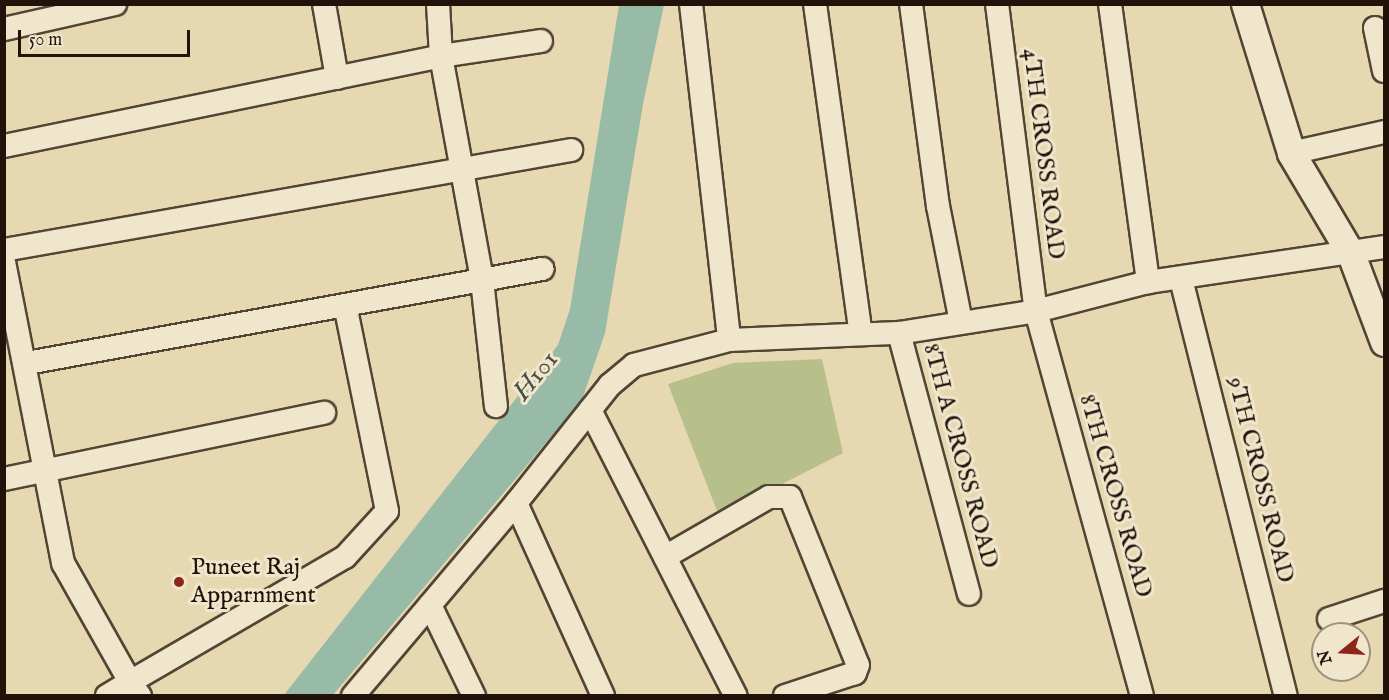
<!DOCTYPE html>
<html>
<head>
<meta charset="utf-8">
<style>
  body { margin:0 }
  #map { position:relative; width:1389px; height:700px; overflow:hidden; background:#e6d9b1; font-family:"IM FELL English",serif }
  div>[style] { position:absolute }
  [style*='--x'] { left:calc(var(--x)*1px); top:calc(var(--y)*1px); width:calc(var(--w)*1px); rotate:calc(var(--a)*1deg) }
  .green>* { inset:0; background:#b7bf8a }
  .water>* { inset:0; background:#97bba6 }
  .roads { filter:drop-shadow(2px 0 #534434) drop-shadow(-2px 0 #534434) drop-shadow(0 2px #534434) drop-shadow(0 -2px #534434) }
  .minor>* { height:22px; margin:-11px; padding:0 11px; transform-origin:11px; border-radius:11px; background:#efe6cc }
  .tertiary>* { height:27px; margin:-13.5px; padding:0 13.5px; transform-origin:13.5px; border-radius:13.5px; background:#efe6cc }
  .dots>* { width:16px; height:16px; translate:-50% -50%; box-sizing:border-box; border:3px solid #efe6cc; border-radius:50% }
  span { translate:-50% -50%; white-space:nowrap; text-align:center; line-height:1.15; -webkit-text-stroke:6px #efe6cc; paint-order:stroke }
  .street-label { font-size:24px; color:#22130a }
  .poi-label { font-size:24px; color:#22130a }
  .left { translate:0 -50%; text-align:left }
  .water-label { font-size:26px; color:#4b4e41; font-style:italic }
  .frame { position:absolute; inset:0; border:6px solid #22130a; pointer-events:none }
  .north { position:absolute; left:1311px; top:622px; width:60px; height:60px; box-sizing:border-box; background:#efe6cc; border:2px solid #9d927e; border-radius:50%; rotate:252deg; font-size:16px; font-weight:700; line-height:24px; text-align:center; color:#22130a }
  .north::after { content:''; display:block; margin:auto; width:21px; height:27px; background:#8f2418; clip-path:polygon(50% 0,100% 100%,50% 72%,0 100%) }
  .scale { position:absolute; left:18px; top:30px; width:172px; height:27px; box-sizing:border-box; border:3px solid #22130a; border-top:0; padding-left:8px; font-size:18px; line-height:21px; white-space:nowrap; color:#22130a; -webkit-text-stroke:4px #efe6cc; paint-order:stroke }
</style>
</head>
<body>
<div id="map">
  <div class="green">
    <i style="clip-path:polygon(822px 359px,843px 453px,719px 516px,668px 384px,733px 363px)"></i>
  </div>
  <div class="water">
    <i style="clip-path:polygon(619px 5px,664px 5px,643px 104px,605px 333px,582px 400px,333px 695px,284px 695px,558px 345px,570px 309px)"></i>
  </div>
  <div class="roads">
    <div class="minor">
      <i style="--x:324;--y:4;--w:75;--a:80"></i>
      <i style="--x:438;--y:4;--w:52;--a:86.7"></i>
      <i style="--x:441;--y:56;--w:228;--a:79.6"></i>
      <i style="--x:482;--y:280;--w:127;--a:83.7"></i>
      <i style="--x:691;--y:4;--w:338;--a:83.5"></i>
      <i style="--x:815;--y:4;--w:333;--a:82.1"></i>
      <i style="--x:911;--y:4;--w:204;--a:82.4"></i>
      <i style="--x:938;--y:206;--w:118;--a:78.8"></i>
      <i style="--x:997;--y:4;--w:309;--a:82.8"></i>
      <i style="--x:1036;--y:311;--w:399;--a:74.6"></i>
      <i style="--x:1110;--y:4;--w:281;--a:82.2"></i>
      <i style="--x:1375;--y:28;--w:44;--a:78.2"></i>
      <i style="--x:4;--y:29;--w:114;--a:-12.7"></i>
      <i style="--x:4;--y:146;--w:446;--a:-11.6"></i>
      <i style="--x:441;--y:56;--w:101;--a:-8.5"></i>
      <i style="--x:1291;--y:153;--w:95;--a:-12.7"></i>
      <i style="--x:4;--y:250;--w:576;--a:-10"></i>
      <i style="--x:4;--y:262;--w:307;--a:78.9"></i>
      <i style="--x:63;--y:563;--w:137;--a:60.6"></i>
      <i style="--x:130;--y:682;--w:27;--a:149"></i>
      <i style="--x:1181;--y:279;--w:430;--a:75.9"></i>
      <i style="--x:899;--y:333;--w:270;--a:75"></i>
      <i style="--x:27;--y:363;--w:524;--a:-10.34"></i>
      <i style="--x:590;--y:410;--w:321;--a:63"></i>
      <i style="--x:4;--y:479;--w:327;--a:-11.7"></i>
      <i style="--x:516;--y:503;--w:212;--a:65.7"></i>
      <i style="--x:665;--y:557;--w:120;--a:-30"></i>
      <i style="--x:769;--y:497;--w:21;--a:0"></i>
      <i style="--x:790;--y:497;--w:181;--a:68"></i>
      <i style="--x:858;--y:665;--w:9;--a:111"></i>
      <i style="--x:855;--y:673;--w:74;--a:161.8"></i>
      <i style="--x:430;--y:605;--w:101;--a:64.2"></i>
      <i style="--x:1329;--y:619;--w:58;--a:-18.1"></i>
      <i style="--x:140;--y:696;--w:17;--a:-126"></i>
      <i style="--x:130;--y:682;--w:249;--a:-30.2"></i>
      <i style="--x:345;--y:557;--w:62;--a:-47.6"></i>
      <i style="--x:387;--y:511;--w:210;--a:-101.5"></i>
      <i style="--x:353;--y:696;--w:253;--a:-49.8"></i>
      <i style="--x:516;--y:503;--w:151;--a:-51.5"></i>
      <i style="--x:610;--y:385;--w:31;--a:-40"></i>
      <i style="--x:634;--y:365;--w:98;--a:-14.7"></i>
      <i style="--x:729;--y:340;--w:170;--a:-2.4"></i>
      <i style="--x:899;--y:333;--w:139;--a:-9.1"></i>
      <i style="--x:1036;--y:311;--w:116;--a:-14.5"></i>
      <i style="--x:1148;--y:282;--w:239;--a:-8.4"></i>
    </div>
    <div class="tertiary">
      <i style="--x:1245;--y:4;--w:156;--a:72.8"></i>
      <i style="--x:1291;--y:153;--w:117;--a:59.3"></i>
      <i style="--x:1351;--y:254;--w:94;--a:69.4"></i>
    </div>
  </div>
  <div class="dots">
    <i style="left:179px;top:582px;background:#8f2418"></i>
  </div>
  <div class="street-label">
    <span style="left:1043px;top:154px;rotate:83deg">4TH CROSS ROAD</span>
    <span style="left:960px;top:456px;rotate:75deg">8TH A CROSS ROAD</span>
    <span style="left:1260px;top:480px;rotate:76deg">9TH CROSS ROAD</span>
    <span style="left:1115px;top:496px;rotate:74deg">8TH CROSS ROAD</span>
  </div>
  <div class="poi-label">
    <span class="left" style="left:191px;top:582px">Puneet Raj<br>Apparnment</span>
  </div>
  <div class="water-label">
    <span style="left:536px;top:376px;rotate:-51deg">H101</span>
  </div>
  <div class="frame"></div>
  <div class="north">N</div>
  <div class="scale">50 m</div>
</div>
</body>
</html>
